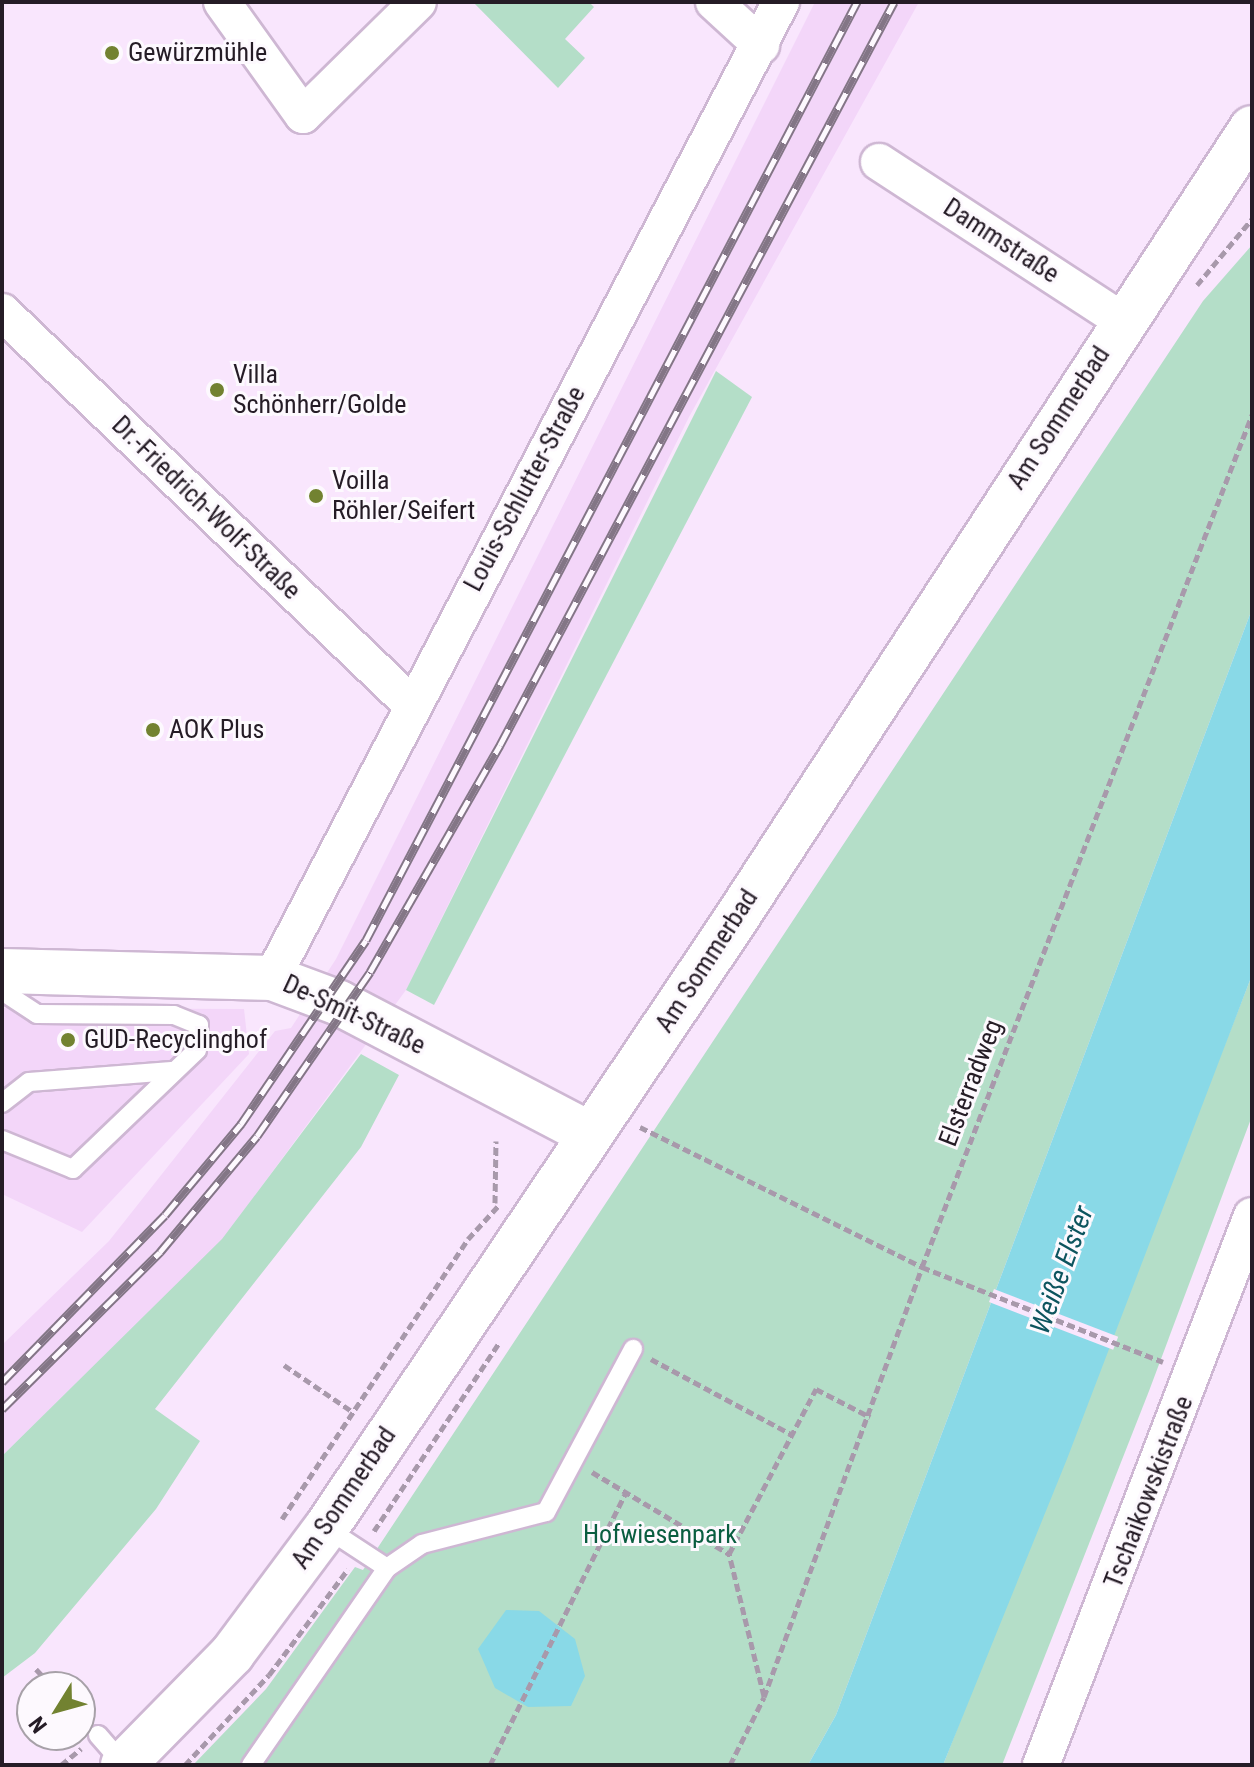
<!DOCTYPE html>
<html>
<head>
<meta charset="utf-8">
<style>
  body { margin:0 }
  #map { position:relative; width:1254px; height:1767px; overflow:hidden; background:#f9e6fd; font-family:"Roboto Condensed",sans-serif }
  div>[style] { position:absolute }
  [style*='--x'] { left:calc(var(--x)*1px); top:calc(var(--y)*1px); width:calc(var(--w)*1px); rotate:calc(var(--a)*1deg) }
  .built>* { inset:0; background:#f3d6f9 }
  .green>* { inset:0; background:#b4dec8 }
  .water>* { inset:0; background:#89d9e7 }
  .pier>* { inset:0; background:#f9e6fd; transform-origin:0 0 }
  .path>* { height:5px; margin-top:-2.5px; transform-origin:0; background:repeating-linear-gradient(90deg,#a899ab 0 8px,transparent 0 12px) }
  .roads { filter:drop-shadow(2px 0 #ceb7d3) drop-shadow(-2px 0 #ceb7d3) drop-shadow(0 2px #ceb7d3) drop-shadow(0 -2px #ceb7d3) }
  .lane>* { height:18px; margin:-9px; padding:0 9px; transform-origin:9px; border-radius:9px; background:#fff }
  .street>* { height:36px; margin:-18px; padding:0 18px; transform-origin:18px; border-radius:18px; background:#fff }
  .secondary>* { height:44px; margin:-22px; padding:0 22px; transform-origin:22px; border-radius:22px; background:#fff }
  .rail>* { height:9px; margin-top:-4.5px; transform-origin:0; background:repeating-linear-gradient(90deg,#fdf9fe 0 18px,#837686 0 36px); box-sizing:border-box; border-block:2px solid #837686 }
  .dots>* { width:22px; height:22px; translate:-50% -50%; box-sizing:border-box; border:4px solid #fdf9fe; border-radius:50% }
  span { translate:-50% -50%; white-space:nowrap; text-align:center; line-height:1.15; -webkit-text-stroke:6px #fdf9fe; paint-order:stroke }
  .poi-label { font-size:26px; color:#251c26 }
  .left { translate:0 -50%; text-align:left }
  .street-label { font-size:26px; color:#251c26 }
  .park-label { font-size:26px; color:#0a5d40 }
  .water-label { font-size:28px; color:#0d545e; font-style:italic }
  .frame { position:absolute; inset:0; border:4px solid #251c26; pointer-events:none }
  .north { position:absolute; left:16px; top:1671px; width:80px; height:80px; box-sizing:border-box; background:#fdf9fe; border:2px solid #a7a1a8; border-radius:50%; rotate:233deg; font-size:22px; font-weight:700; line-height:32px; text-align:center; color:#251c26 }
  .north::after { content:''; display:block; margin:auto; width:28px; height:36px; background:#728231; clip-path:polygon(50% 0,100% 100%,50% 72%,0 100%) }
</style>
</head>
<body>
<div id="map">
  <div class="built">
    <i style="clip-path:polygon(815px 2px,919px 2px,689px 417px,406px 990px,223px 1239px,2px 1456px,2px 1345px,109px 1241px,275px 1031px,291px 1028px,336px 959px)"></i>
    <i style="clip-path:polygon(2px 1008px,244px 1009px,249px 1054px,82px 1232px,2px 1194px)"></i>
  </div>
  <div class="green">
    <i style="clip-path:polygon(473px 2px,589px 2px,594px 7px,565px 39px,585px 58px,558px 88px)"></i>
    <i style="clip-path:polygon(1252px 245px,1252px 609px,836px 1715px,808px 1765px,193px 1765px,266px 1689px,355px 1567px,363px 1570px,1203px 301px)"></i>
    <i style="clip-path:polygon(716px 371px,752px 397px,434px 1005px,406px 990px)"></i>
    <i style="clip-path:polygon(1252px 975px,1252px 1116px,1149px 1391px,1002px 1765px,943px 1765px)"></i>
    <i style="clip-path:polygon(361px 1054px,399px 1075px,361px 1147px,155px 1409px,200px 1441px,156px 1509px,35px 1653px,2px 1678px,2px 1456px,222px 1239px)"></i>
  </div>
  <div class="water">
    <i style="clip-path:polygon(1252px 609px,1252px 975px,1067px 1459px,943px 1765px,808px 1765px,836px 1715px)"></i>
    <i style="clip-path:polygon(506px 1610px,539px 1611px,575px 1639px,585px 1676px,571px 1706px,528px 1707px,495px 1688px,478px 1649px)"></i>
  </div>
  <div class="pier">
    <i style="left:994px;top:1289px;width:133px;height:14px;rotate:21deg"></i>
  </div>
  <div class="path">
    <i style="--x:1197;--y:285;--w:86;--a:-50.2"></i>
    <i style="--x:640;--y:1127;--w:315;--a:26.4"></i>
    <i style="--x:922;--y:1267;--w:259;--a:21.5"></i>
    <i style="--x:495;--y:1203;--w:62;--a:-89.1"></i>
    <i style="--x:651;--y:1359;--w:159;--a:28.2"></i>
    <i style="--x:284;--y:1365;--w:83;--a:34.3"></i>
    <i style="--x:592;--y:1472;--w:160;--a:30.9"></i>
    <i style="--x:282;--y:1519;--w:336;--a:-56.4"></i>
    <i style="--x:468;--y:1239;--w:46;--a:-47.6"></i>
    <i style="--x:374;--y:1531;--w:226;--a:-56.4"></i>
    <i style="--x:36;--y:1669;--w:25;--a:47"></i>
    <i style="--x:764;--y:1696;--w:146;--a:-103.8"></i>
    <i style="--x:729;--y:1554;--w:187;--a:-62.2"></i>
    <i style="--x:816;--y:1389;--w:61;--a:27.4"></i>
    <i style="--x:61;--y:1765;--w:26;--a:-39"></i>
    <i style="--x:185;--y:1765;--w:123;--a:-47"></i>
    <i style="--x:269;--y:1675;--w:132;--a:-53.3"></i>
    <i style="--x:490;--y:1765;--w:303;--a:-63.5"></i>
    <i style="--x:730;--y:1765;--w:76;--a:-63.4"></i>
    <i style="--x:764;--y:1697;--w:458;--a:-69.8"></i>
    <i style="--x:922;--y:1267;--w:914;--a:-68.83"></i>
  </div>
  <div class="roads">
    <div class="lane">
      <i style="--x:2;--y:991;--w:42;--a:33.3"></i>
      <i style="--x:37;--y:1014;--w:137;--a:0.4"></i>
      <i style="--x:174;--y:1015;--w:27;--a:22"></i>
      <i style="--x:199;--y:1025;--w:25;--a:95"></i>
      <i style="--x:197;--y:1050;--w:172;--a:136.2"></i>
      <i style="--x:73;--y:1169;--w:77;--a:-157.8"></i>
      <i style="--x:2;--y:1103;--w:34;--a:-38"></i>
      <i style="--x:29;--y:1082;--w:143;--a:-4.4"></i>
      <i style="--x:326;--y:1528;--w:73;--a:33.3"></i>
      <i style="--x:98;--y:1735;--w:40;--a:49"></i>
      <i style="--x:251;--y:1765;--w:239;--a:-55.4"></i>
      <i style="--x:387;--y:1568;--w:42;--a:-34.4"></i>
      <i style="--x:422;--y:1544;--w:128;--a:-14.5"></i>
      <i style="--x:546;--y:1512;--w:185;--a:-61.9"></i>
    </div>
    <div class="street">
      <i style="--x:222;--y:2;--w:139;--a:54.4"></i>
      <i style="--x:303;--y:115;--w:161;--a:-44.5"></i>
      <i style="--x:714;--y:2;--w:64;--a:42.5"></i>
      <i style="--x:879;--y:162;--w:291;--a:33.1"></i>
      <i style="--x:2;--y:312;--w:567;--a:43.78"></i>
      <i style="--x:272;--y:978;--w:1101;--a:-62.46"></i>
      <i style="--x:1041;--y:1765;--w:588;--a:-68.98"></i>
    </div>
    <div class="secondary">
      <i style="--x:2;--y:971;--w:270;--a:1.5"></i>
      <i style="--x:272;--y:978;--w:72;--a:20.5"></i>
      <i style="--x:339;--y:1003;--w:283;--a:27.6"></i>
      <i style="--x:123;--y:1765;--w:156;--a:-45.5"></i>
      <i style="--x:232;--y:1654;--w:157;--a:-53.3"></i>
      <i style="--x:326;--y:1528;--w:723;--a:-56.05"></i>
      <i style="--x:730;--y:928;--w:955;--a:-56.88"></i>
    </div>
  </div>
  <div class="rail">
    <i style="--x:2;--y:1382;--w:233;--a:-45.7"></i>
    <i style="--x:165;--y:1215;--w:119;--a:-50.1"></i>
    <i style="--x:241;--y:1124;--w:222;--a:-55.8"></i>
    <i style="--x:366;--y:940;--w:1059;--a:-62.37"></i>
    <i style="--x:2;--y:1409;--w:223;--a:-44.8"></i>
    <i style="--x:160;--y:1252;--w:151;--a:-50.1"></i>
    <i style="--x:257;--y:1136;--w:199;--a:-55.4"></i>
    <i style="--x:370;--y:972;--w:262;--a:-60.2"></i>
    <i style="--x:500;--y:745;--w:841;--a:-62.06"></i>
  </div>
  <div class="dots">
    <i style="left:112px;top:53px;background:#728231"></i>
    <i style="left:217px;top:390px;background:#728231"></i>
    <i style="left:316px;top:496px;background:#728231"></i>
    <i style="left:153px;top:730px;background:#728231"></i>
    <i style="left:68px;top:1040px;background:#728231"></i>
  </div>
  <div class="poi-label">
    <span class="left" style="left:128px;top:53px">Gewürzmühle</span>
    <span class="left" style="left:233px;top:390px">Villa<br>Schönherr/Golde</span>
    <span class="left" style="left:332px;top:496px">Voilla<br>Röhler/Seifert</span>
    <span class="left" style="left:169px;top:730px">AOK Plus</span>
    <span class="left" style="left:84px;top:1040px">GUD-Recyclinghof</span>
  </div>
  <div class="street-label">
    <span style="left:1001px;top:241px;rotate:33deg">Dammstraße</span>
    <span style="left:1059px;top:418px;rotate:-57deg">Am Sommerbad</span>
    <span style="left:525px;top:489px;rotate:-62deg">Louis-Schlutter-Straße</span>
    <span style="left:206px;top:508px;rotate:44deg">Dr.-Friedrich-Wolf-Straße</span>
    <span style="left:707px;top:961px;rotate:-57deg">Am Sommerbad</span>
    <span style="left:354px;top:1015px;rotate:25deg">De-Smit-Straße</span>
    <span style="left:971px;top:1083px;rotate:-69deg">Elsterradweg</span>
    <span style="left:1149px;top:1492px;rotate:-69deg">Tschaikowskistraße</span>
    <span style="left:344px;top:1498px;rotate:-56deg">Am Sommerbad</span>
  </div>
  <div class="park-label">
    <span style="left:660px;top:1535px">Hofwiesenpark</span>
  </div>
  <div class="water-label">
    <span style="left:1062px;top:1270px;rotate:-70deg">Weiße Elster</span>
  </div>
  <div class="frame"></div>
  <div class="north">N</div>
</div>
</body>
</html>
